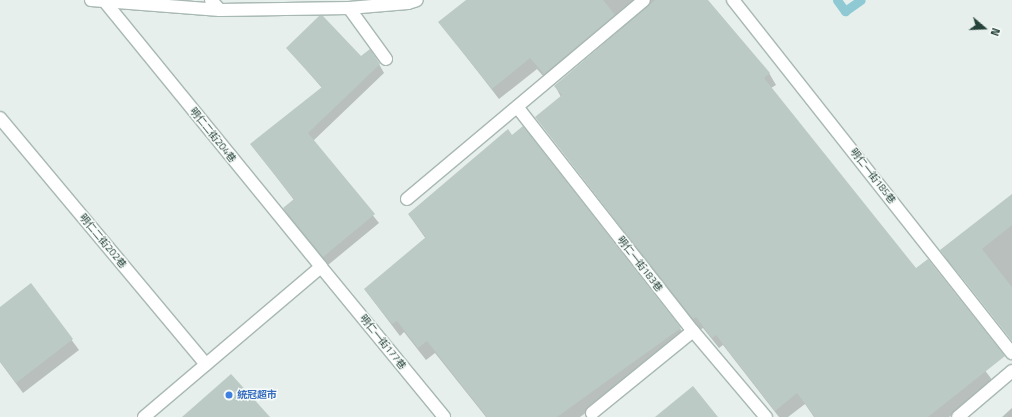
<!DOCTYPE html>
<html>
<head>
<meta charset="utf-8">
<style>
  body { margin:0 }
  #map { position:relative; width:1012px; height:417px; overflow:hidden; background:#e6efeb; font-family:"Titillium Web","Noto Sans TC",sans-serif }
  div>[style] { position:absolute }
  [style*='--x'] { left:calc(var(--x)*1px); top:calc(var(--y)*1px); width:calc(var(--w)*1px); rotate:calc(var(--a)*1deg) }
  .shadow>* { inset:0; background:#0003 }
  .stream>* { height:9px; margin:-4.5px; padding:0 4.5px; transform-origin:4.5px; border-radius:4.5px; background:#8ec9d4 }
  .building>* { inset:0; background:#bbcac4 }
  .roads { filter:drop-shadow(1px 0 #a8b8b2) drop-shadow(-1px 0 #a8b8b2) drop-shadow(0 1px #a8b8b2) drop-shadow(0 -1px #a8b8b2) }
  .service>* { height:12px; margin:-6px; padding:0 6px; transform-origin:6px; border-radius:6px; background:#fff }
  .minor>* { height:12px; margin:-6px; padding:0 6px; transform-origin:6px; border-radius:6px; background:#fff }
  .dots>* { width:11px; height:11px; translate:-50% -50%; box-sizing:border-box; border:2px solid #f7fbf9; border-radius:50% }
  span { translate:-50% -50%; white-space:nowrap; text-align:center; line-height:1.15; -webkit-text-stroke:3px #f7fbf9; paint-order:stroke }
  .street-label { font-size:10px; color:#24423a }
  .shop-label { font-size:10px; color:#366cbe; font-weight:700 }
  .left { translate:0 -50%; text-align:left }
  .north { position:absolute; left:964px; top:8px; width:40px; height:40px; -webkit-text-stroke:3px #f7fbf9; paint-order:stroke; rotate:109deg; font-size:11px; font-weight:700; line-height:16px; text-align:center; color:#24423a }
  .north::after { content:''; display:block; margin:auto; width:14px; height:18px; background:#24423a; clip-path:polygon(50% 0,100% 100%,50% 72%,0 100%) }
</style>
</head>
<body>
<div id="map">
  <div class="shadow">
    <i style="clip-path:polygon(468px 0,707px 0,769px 73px,776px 85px,771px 88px,993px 381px,949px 417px,814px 417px,805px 404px,788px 417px,779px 417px,723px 345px,719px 348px,703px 328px,700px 330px,536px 117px,561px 97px,555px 86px,650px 4px,646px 5px,551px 85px,537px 69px,499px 99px,440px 23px)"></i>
    <i style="clip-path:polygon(287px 48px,361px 57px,379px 64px,384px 73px,313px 141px,379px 223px,328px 265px,289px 217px,284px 209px,294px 200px,251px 144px,322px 88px)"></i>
    <i style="clip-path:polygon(1012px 203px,1012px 329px,1009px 331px,948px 261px,941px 250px)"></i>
    <i style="clip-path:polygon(409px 215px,680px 328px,687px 340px,580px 417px,486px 417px,435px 353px,426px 360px,404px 332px,400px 336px,365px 290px,426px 239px)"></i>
    <i style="clip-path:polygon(31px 285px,79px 350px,23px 393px,0 362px,0 308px)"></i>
    <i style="clip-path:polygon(1012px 408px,1012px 417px,1002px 417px)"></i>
  </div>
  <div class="stream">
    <i style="--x:837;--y:0;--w:14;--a:54"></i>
    <i style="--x:845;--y:11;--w:19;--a:-35"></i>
  </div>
  <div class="building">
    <i style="clip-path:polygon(466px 0,603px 0,615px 15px,544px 74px,530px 58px,492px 89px,438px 22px)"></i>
    <i style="clip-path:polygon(655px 0,708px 0,770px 73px,764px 78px,916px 268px,928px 259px,1005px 356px,928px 417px,815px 417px,797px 393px,775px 411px,716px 335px,712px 338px,696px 317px,693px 319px,535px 117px,562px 95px,554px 86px)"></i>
    <i style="clip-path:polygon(319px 16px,323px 16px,361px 56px,370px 49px,380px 64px,308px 133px,375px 214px,323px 257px,283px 208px,294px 199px,250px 144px,322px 87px,286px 48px)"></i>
    <i style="clip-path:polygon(523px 126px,681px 328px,557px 417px,487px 417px,427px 341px,418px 348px,397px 321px,392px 324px,364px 289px,426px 237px,408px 214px,508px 129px,512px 135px)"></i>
    <i style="clip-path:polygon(1012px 194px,1012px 225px,982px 249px,1012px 287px,1012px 341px,940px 250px)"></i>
    <i style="clip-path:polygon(31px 283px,73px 339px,16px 383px,0 361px,0 307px)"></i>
    <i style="clip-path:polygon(231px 374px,270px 417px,182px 417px)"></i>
    <i style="clip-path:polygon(693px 386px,718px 417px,655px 417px)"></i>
  </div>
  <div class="roads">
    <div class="service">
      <i style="--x:211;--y:0;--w:13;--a:48"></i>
      <i style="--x:0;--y:118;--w:321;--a:50.1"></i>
      <i style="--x:592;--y:413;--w:130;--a:-39.1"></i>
      <i style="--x:144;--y:417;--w:232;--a:-40.3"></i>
      <i style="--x:321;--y:267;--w:194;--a:50.6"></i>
    </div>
    <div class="minor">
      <i style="--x:91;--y:0;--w:129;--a:4.4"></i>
      <i style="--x:220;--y:10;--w:129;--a:-0.9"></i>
      <i style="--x:349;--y:8;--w:59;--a:-4.8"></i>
      <i style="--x:408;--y:3;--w:9;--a:-18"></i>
      <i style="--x:733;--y:0;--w:450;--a:51.7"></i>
      <i style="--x:106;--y:3;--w:340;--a:50.8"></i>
      <i style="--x:349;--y:8;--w:63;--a:54"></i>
      <i style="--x:518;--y:108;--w:283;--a:51.9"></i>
      <i style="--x:693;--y:331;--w:113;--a:49.7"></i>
      <i style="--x:407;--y:199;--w:309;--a:-40"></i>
      <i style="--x:958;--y:417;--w:71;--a:-40.4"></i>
    </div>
  </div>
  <div class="dots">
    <i style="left:229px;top:395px;background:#3f7fe0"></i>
  </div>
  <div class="street-label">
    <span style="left:213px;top:135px;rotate:51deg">明仁二街204巷</span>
    <span style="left:873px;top:176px;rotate:52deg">明仁一街185巷</span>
    <span style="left:103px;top:241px;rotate:50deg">明仁二街202巷</span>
    <span style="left:640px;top:264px;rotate:52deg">明仁一街183巷</span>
    <span style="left:383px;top:342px;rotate:51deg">明仁一街177巷</span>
  </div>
  <div class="shop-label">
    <span class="left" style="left:237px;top:395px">統冠超市</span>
  </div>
  <div class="north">N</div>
</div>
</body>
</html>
